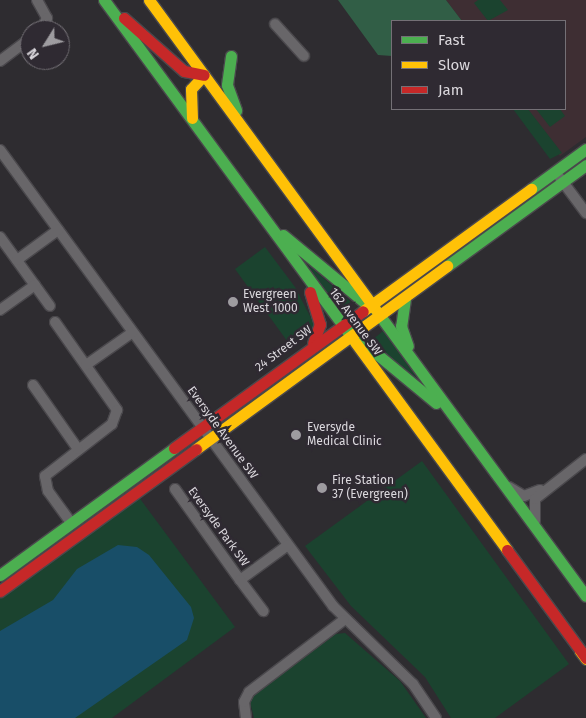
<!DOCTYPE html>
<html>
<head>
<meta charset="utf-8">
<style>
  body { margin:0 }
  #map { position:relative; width:586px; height:718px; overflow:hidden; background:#2e2c30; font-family:"Fira Sans",sans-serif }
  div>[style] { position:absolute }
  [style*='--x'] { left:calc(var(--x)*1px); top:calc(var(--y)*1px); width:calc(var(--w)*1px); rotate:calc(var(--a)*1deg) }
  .education>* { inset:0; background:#3e2e33 }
  .green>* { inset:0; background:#1b432f }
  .forest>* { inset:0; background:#315e46 }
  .water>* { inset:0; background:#184e68 }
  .roads { filter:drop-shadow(1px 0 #4a484c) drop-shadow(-1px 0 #4a484c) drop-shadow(0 1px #4a484c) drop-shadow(0 -1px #4a484c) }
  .street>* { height:10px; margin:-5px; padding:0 5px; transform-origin:5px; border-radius:5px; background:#686669 }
  .fast>* { height:11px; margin:-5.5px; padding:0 5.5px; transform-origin:5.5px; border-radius:5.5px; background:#4caf50 }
  .slow>* { height:11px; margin:-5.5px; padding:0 5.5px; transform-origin:5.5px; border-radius:5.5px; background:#ffc107 }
  .jam>* { height:11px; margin:-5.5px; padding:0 5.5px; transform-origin:5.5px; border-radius:5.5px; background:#c62828 }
  .dots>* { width:14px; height:14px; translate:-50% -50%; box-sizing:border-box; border:2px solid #2f2a32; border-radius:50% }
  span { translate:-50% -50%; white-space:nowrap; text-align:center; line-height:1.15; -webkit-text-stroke:5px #2f2a32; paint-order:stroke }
  .poi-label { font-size:12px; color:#dbd8dd }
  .left { translate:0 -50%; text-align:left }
  .street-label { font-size:12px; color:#dbd8dd }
  .legend { position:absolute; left:391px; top:20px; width:175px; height:90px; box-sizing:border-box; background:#2f2a32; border:1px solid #747076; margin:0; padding:6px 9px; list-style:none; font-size:15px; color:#dbd8dd }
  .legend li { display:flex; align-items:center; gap:10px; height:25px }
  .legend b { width:25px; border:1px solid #747076 }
  .north { position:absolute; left:20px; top:20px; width:50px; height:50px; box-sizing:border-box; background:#2f2a32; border:1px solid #747076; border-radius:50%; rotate:234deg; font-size:14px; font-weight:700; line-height:20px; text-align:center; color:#dbd8dd }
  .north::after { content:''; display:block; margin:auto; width:18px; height:22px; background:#9e9ca0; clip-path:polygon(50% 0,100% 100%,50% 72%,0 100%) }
</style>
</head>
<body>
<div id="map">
  <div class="education">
    <i style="clip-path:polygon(446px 0,586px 0,586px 137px,560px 156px,526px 109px,565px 109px,565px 21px,462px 21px)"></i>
  </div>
  <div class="green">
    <i style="clip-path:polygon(478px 0,500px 0,508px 10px,488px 21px,474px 3px)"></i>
    <i style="clip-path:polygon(513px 109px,528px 109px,562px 153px,550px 159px)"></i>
    <i style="clip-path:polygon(536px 109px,560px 109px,565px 116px,550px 127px)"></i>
    <i style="clip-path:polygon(265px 247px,295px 287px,313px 322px,313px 327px,290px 345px,235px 269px)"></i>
    <i style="clip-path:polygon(307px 264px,350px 301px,350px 303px,339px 311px)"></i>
    <i style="clip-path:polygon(383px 331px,414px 374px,418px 379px,371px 341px)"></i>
    <i style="clip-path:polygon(422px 461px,569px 664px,495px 718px,451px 718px,425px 677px,351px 606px,305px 546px)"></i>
    <i style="clip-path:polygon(138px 496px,235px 627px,112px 718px,0 718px,0 596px)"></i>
    <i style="clip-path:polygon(345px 633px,400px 681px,426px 718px,254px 718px,249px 698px,336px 634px)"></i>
  </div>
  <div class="forest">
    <i style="clip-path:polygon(338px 0,446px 0,462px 21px,392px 21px,392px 56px,378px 55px)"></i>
  </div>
  <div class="water">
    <i style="clip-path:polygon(118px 545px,137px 547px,149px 555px,191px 607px,194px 618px,187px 640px,75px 718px,0 718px,0 631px,53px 600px,77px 569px)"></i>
  </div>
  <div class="roads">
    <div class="street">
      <i style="--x:37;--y:0;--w:21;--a:61"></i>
      <i style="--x:47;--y:18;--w:13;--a:117"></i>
      <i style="--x:275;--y:24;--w:43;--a:47.8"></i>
      <i style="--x:0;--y:61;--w:38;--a:-37"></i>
      <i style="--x:0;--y:150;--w:565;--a:53.86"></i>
      <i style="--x:333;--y:606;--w:112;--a:44.3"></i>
      <i style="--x:413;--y:684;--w:41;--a:55.9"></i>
      <i style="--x:560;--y:178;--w:44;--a:53.4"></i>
      <i style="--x:0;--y:237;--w:85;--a:54.1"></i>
      <i style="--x:17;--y:260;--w:51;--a:-36.2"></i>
      <i style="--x:0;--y:310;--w:43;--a:-35.5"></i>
      <i style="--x:55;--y:322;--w:108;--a:54.8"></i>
      <i style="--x:117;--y:410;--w:15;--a:110"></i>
      <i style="--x:112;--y:424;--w:85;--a:142.2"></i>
      <i style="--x:45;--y:476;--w:15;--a:79"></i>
      <i style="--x:48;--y:491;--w:39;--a:54"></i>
      <i style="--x:86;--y:365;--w:57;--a:-35.1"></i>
      <i style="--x:33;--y:385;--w:78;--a:54.9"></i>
      <i style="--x:509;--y:487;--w:17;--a:31"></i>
      <i style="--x:524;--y:496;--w:17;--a:-21"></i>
      <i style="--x:175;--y:489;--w:112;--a:54.5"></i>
      <i style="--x:240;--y:580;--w:59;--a:-36.1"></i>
      <i style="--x:535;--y:521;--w:22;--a:-90"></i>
      <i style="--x:535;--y:499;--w:65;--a:-38.1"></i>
      <i style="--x:240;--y:580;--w:39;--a:53"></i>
      <i style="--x:246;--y:718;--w:16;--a:-97"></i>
      <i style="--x:244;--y:702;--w:11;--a:-63"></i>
      <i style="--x:249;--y:692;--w:119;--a:-37.2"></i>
    </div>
    <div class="fast">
      <i style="--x:104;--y:0;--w:424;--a:53.7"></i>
      <i style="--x:231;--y:56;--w:29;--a:98"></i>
      <i style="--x:227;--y:85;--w:27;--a:70"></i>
      <i style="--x:531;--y:189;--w:68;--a:-36"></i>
      <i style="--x:283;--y:235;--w:113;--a:39.6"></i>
      <i style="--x:447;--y:266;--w:172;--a:-36"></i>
      <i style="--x:405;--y:299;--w:27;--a:98"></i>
      <i style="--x:401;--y:326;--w:21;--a:71"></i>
      <i style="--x:375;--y:309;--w:356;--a:53.7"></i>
      <i style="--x:349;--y:331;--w:113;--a:39.6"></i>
      <i style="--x:0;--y:575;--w:215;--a:-36.1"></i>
    </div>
    <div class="slow">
      <i style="--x:149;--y:0;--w:383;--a:53.8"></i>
      <i style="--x:192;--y:118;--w:29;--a:-92"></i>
      <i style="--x:191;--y:89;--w:19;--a:-47"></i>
      <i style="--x:363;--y:311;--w:208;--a:-36"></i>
      <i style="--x:355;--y:342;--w:258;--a:53.8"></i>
      <i style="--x:196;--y:449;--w:311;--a:-36.1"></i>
      <i style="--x:580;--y:651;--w:10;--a:53"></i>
    </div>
    <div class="jam">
      <i style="--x:124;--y:18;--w:80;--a:41.5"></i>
      <i style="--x:184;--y:71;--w:20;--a:11"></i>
      <i style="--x:310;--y:292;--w:34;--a:73"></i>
      <i style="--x:320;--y:324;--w:20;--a:110"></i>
      <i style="--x:174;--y:448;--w:233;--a:-35.9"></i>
      <i style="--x:507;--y:550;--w:134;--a:53.8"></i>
      <i style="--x:0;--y:591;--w:242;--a:-35.9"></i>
    </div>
  </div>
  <div class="dots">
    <i style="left:233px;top:302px;background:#9e9ca0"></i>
    <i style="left:296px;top:435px;background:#9e9ca0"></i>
    <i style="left:322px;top:488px;background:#9e9ca0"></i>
  </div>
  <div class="poi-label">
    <span class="left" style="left:243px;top:302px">Evergreen<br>West 1000</span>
    <span class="left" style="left:307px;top:435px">Eversyde<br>Medical Clinic</span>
    <span class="left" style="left:332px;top:488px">Fire Station<br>37 (Evergreen)</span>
  </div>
  <div class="street-label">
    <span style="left:355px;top:322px;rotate:54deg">162 Avenue SW</span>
    <span style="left:284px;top:349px;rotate:-37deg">24 Street SW</span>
    <span style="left:222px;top:433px;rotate:54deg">Eversyde Avenue SW</span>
    <span style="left:218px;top:527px;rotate:54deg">Eversyde Park SW</span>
  </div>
  <ul class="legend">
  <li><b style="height:6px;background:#4caf50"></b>Fast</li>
  <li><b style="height:6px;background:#ffc107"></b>Slow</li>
  <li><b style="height:6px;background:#c62828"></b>Jam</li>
  </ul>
  <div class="north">N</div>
</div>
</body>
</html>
